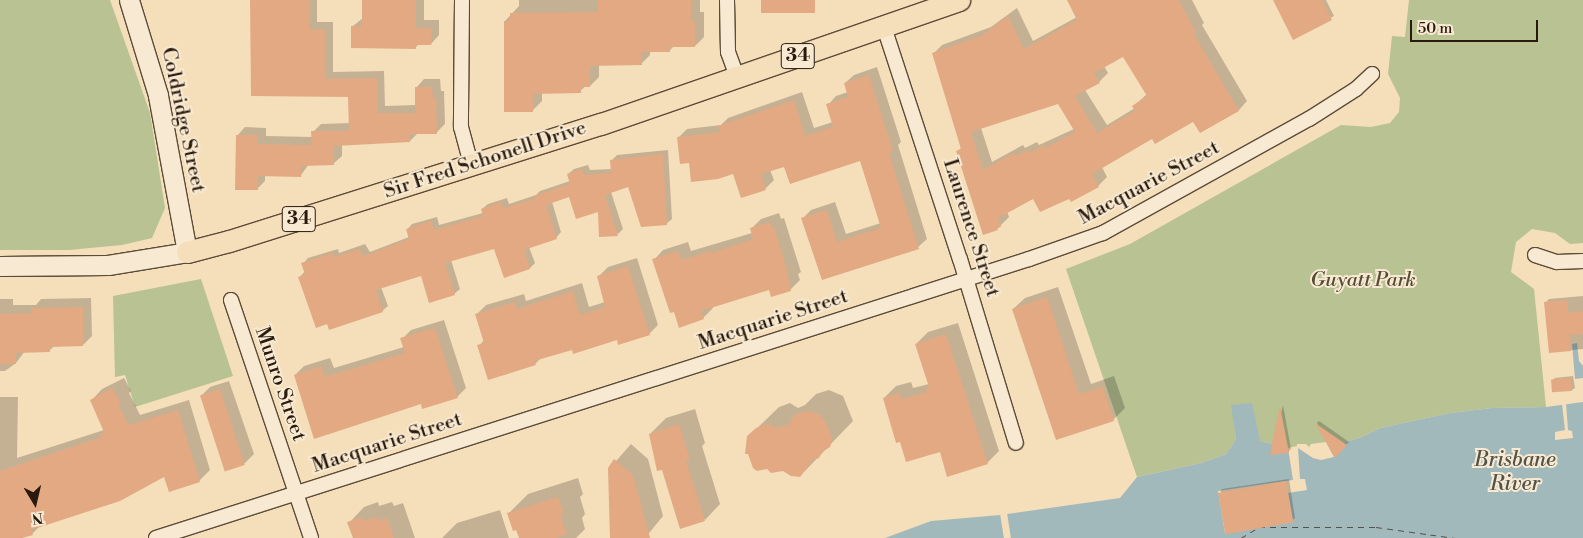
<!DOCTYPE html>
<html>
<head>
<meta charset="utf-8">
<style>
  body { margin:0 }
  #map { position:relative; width:1583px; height:538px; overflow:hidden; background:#f5deba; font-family:"Libre Bodoni",serif }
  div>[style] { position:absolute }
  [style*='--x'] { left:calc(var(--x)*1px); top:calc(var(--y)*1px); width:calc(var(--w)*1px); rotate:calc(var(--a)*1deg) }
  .green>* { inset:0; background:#b8c292 }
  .water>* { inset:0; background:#a2b9bb }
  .pier>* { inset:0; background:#f5deba; transform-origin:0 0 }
  .shadow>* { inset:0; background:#0003 }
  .ferry>* { height:1px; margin-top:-0.5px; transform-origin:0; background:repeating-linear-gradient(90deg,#53524a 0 6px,transparent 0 11px) }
  .building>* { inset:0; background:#e2a982; transform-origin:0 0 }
  .roads { filter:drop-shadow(1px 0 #5c4b38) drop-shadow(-1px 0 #5c4b38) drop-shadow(0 1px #5c4b38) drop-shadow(0 -1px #5c4b38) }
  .street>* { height:14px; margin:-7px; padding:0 7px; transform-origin:7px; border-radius:7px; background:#f8ead2 }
  .secondary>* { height:19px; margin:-9.5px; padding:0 9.5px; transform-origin:9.5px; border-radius:9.5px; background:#f8ead2 }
  .primary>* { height:21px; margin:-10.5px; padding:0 10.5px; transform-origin:10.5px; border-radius:10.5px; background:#f5deba }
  span { translate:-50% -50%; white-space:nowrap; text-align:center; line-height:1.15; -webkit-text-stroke:4px #f8ead2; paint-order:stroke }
  .shield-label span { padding:1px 4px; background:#f8ead2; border:1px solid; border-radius:4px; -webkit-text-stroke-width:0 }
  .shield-label { font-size:19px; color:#291a0d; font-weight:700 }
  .street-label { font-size:20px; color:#291a0d }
  .park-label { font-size:20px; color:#544c35; font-style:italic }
  .water-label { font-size:21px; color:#53524a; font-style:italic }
  .north { position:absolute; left:10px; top:478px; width:50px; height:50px; -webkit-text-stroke:4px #f8ead2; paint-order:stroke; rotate:171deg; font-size:14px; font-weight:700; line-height:20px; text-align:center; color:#291a0d }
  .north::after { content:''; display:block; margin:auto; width:18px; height:22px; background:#291a0d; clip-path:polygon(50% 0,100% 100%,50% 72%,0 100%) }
  .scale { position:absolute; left:1410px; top:20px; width:128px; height:22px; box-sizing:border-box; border:2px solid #291a0d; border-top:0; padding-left:6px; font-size:15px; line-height:18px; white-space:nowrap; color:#291a0d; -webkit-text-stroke:4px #f8ead2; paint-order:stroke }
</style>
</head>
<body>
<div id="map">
  <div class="green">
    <i style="clip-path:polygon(0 0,110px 0,150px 113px,165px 208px,152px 238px,122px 245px,69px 250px,0 250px)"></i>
    <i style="clip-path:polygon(1409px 0,1583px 0,1583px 243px,1570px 244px,1555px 233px,1532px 229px,1516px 242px,1511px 272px,1534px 289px,1546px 407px,1492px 408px,1450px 413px,1380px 428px,1362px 437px,1345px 442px,1288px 448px,1260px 441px,1232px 405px,1236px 439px,1226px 454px,1201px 463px,1137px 477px,1066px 269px,1130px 244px,1341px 125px,1371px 127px,1390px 123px,1399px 112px,1400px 98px,1388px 74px,1392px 36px,1405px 37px)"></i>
    <i style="clip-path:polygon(201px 279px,233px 376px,135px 407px,125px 375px,115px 377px,113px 296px)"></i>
  </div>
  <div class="water">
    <i style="clip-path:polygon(1577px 343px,1579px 361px,1583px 366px,1583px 378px,1575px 379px,1572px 344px)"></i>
    <i style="clip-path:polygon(1583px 402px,1583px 538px,885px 538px,931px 521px,1000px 515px,1120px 498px,1137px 477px,1201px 463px,1226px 454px,1236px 439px,1231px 405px,1252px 403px,1260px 441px,1288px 448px,1345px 442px,1362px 437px,1380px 428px,1450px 413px,1492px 408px,1546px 407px)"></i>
  </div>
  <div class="pier">
    <i style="clip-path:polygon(1566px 403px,1568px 430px,1572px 431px,1573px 438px,1555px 440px,1555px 432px,1565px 430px,1562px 404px)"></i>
    <i style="clip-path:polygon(1326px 442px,1334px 457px,1321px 460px,1313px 458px,1298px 448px,1300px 479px,1305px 479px,1307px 490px,1288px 493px,1293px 522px,1225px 533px,1218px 491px,1293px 480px,1288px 448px,1297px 446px,1297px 444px,1306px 444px,1309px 447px,1311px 444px)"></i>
    <i style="left:1007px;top:513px;width:25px;height:7px;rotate:81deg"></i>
  </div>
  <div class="shadow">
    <i style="clip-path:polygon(252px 0,317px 0,317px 22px,333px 22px,333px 72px,384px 71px,385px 106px,416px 105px,416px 88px,424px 79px,440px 79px,441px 91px,444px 91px,445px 124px,437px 132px,418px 133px,410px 141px,342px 145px,342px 156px,333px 164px,309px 164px,301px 175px,265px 175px,265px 181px,257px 189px,237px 136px,245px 127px,266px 128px,266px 136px,313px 137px,313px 132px,321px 124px,350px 123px,349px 95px,252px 95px)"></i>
    <i style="clip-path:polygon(363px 0,424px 0,424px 20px,439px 20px,439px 35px,431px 44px,420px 43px,415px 48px,353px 26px,363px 18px)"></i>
    <i style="clip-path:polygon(519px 0,700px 0,700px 12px,704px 12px,704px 37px,695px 46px,674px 46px,669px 51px,650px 51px,650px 55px,641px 64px,599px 65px,599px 77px,590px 86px,586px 86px,580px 91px,542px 92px,542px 101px,533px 110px,505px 21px,519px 6px)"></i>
    <i style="clip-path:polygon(evenodd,1068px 0,1192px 0,1204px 23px,1202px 25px,1247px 101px,1239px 110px,1201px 132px,1194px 120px,1152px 137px,1102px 167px,1107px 177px,1098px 186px,1070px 197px,1034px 197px,1007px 211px,1009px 217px,997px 229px,958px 151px,962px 147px,934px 53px,942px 45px,991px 27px,1017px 8px,1033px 41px,1077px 17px,1068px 0,1124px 55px,1147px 94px,1134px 106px,1135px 108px,1107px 125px,1085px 90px,1099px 82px,1108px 73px,1104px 66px,1124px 55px,1068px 0,1059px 102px,1074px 129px,1039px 145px,1037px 142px,1025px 148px,1023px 145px,992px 162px,981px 128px,1059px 102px)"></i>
    <i style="clip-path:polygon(1274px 0,1326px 0,1334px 16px,1294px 38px)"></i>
    <i style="clip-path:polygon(877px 67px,901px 142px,898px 145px,927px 239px,918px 247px,823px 278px,803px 218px,811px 210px,835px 202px,846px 234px,881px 223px,861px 160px,785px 165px,770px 170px,774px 180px,765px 189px,734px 172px,690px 161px,678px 138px,687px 129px,721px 125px,728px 118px,802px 92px,814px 128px,833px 122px,828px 105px,836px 96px,848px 92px,845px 83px,854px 75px)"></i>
    <i style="clip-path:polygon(668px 150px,672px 219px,666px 224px,629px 186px,611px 192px,623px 229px,618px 234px,599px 210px,570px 196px,552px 202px,561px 232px,556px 238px,529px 247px,535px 263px,530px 268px,495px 247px,451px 260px,460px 289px,454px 294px,421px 274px,381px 287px,388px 306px,382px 311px,300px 277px,305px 271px,303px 264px,308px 258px,338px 249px,339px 253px,365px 244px,370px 252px,409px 237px,407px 230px,412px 224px,437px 217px,439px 225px,483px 213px,482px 209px,488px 204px,507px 198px,509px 204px,536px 195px,540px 191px,570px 181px,568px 174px,574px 169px,588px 165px,590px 170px,612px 169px,611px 161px,617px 155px)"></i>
    <i style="clip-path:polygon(779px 213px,781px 219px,784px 218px,801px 272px,798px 274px,800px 280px,790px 290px,770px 288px,712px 306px,713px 308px,703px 318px,654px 260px,663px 250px,688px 242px,691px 251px,752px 233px,751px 229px,761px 219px)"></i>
    <i style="clip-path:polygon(637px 258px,658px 325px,649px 334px,573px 348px,541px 358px,535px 364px,479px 346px,484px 340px,477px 314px,486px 305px,524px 294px,526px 301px,582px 283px,589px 307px,605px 302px,599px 276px,608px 267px)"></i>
    <i style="clip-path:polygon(1058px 287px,1091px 384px,1114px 376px,1125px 408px,1113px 420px,1057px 438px,1013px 309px,1025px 298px)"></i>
    <i style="clip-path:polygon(1583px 296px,1583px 349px,1550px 352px,1545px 303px,1549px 299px)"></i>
    <i style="clip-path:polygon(91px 298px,92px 336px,83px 345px,54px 346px,49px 351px,25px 351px,16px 363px,5px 371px,0 371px,0 299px,13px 299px,13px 305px,36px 305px,41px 299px)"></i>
    <i style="clip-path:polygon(444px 320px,466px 388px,457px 397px,422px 403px,295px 375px,304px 366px,330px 358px,334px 368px,404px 347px,402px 339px,411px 330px)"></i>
    <i style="clip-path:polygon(958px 323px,999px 451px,987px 463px,940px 451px,884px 398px,896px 386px,911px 382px,913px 388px,929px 384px,916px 344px,928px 332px)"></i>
    <i style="clip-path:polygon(1573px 376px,1575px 388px,1572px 390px,1553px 380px,1555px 378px)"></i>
    <i style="clip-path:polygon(124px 378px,131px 391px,129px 393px,140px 415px,189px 400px,210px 470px,199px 481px,165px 475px,40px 526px,32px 534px,18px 538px,0 538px,0 397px,18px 397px,17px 458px,104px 430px,91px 401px,102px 389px)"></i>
    <i style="clip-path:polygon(229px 381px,254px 454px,245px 463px,226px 470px,201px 396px,210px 387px)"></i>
    <i style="clip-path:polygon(829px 390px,843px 396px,853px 421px,804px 472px,796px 476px,748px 437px,779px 407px,790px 403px,798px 408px,805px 405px,816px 394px)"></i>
    <i style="clip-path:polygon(1283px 405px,1291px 449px,1288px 452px,1272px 454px)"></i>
    <i style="clip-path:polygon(695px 409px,705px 443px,702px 446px,720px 504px,705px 520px,662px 468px,650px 434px,666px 418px)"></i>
    <i style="clip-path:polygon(1319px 421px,1349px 442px,1335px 456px,1317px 423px)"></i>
    <i style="clip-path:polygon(631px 444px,648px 459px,663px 516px,645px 538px,611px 538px,610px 468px)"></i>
    <i style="clip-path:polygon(578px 478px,583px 494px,580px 497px,585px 514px,582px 518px,585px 529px,576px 538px,520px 538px,509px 513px,528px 494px)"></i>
    <i style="clip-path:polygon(1289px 479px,1295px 518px,1292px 521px,1220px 492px,1222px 489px)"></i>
    <i style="clip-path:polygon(378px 502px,379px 506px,392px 502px,394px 506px,403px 503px,415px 538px,354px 538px,349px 523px,364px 507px)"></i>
    <i style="clip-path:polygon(500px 510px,509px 538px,442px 538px,457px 523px)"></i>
  </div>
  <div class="ferry">
    <i style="--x:1241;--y:538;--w:21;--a:-31"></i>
    <i style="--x:1259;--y:527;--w:117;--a:0"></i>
    <i style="--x:1376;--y:527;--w:80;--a:7.9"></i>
  </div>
  <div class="building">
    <i style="clip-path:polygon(250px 0,310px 0,309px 29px,325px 30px,325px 79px,377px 78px,378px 113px,415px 113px,415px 87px,432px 87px,433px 98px,436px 98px,437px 134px,410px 134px,410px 142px,334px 146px,334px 165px,302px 166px,301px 177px,258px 176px,258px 190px,235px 190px,236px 135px,258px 135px,258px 144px,312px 145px,311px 131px,349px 131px,348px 97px,251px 96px)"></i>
    <i style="clip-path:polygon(362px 0,416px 0,416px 28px,432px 28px,431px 45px,416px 45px,416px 49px,351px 48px,351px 26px,362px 26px)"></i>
    <i style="clip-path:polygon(598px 0,691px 0,691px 21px,695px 21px,695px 47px,670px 47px,670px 52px,641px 52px,642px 65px,590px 66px,590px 87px,581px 87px,581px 93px,533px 94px,533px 112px,504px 112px,504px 21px,510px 21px,510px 13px,598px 12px)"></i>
    <i style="left:761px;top:0;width:54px;height:13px"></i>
    <i style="clip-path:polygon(evenodd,1067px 0,1179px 0,1196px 33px,1194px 34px,1239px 111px,1200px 133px,1193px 122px,1155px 144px,1152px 139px,1092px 174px,1099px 187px,1071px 202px,1069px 199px,1040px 212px,1033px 199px,998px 218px,1001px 227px,997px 228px,998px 230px,983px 235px,956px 151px,961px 149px,932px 53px,981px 36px,1008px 16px,1024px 49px,1077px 20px,1067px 0,1123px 57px,1147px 96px,1132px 106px,1135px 111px,1097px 133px,1075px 96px,1100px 83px,1094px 73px,1123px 57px,1067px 0,1058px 104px,1075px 132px,1045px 148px,1044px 145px,1030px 153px,1028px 150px,1016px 156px,1014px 153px,983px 170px,971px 132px,1058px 104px)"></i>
    <i style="clip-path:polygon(1273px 0,1322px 0,1332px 20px,1293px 40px)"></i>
    <i style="clip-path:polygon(869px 75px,893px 151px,889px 153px,919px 249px,822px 280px,801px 218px,827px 210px,837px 242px,881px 228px,860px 161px,790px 184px,784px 167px,761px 174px,766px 190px,741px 198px,733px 174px,718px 179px,691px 182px,689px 163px,680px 164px,677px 137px,720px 132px,718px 126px,794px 100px,805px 136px,833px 127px,826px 104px,848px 97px,844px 83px)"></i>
    <i style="clip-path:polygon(663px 154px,667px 225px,641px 227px,628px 187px,605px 195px,618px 236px,599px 237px,598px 212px,576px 219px,569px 197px,546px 205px,557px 239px,524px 250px,530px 269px,504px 278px,494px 249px,445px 263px,455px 295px,429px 303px,421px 276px,376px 290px,383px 312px,329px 330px,327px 324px,316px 328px,298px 277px,305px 274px,301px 263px,333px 253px,334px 257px,359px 249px,364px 256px,409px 239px,406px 229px,431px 221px,434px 230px,483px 216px,481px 209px,501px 202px,503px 208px,535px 199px,534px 196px,570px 184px,567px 174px,582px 169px,584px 175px,611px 173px,610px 160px)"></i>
    <i style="clip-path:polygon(770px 222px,772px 228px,774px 227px,787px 270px,791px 291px,771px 297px,769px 290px,701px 311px,704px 319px,679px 328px,674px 312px,670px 313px,652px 259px,678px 251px,681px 260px,711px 251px,712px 253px,753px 239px,750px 228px)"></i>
    <i style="clip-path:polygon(628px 266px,650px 335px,618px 345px,617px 340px,573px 354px,572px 350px,534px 361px,536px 365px,488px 380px,477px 345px,484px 343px,475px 314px,515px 302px,517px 309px,573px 291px,580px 315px,605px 307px,597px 276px)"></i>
    <i style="clip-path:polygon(1047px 297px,1079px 394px,1103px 387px,1114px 421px,1056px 440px,1012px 309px)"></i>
    <i style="clip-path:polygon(1567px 300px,1568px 313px,1583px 311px,1583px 334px,1570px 335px,1571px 351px,1549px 353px,1544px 302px)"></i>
    <i style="clip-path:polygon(83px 307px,83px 346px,50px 347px,50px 352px,16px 353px,16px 364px,0 364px,0 314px,31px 313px,31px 308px)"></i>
    <i style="clip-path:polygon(435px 328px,458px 398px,422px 409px,421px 404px,314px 439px,294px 375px,321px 366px,325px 377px,405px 353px,400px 338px)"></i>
    <i style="clip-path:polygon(946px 334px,988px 464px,947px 477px,940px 452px,906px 462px,900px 442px,896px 443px,883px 398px,899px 393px,901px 399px,927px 392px,926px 387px,929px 387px,915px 344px)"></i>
    <i style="left:1571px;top:378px;width:13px;height:20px;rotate:86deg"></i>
    <i style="clip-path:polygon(112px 388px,121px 403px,118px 405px,129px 425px,178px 410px,200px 482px,169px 492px,164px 477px,120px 501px,31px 530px,33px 535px,22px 538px,0 538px,0 471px,102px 437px,100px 434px,104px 432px,90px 400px)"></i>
    <i style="left:220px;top:389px;width:80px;height:21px;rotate:72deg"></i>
    <i style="clip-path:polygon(1280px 406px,1289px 453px,1270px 455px,1272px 444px)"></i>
    <i style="clip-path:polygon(806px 411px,819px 414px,826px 422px,832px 439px,830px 447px,822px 452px,819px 458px,813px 460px,800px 477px,791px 476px,783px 471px,771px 473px,767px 469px,757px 471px,753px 468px,748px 454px,745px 454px,747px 436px,756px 428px,768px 424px,776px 428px,790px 424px,794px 415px)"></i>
    <i style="clip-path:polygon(1315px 423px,1347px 445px,1335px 458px)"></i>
    <i style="clip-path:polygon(679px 424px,690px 460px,686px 461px,705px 521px,680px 529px,662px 470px,657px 471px,649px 434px)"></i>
    <i style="clip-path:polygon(614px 459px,633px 475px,650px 538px,610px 538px,608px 468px)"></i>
    <i style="left:1286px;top:481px;width:42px;height:69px;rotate:80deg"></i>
    <i style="clip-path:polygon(558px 497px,564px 514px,560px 515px,567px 534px,556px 538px,519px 538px,516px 530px,513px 531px,507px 513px)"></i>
    <i style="clip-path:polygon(362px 517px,363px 521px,377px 517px,378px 521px,387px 518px,394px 538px,353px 538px,347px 522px)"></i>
  </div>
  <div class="roads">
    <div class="street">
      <i style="--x:462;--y:0;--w:127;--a:90.5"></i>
      <i style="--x:461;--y:127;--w:39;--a:75"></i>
      <i style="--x:727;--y:0;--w:52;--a:88.9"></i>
      <i style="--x:728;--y:52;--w:27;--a:70"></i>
      <i style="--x:884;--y:27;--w:244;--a:71.9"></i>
      <i style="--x:960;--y:259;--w:192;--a:73.1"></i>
      <i style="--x:1535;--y:255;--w:23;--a:18"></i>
      <i style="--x:1557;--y:262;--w:26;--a:-2"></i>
      <i style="--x:231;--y:300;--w:251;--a:71.4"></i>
      <i style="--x:156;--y:538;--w:916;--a:-17.72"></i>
      <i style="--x:1029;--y:259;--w:78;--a:-19.4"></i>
      <i style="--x:1103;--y:233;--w:235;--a:-29"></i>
      <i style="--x:1309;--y:119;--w:56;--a:-32.6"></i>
      <i style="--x:1356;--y:89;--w:22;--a:-43"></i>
    </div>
    <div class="secondary">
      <i style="--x:0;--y:266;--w:108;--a:-0.5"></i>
      <i style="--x:108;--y:265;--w:80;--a:-9.3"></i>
      <i style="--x:187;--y:252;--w:160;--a:-100.5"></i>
      <i style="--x:158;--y:95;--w:99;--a:-107"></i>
    </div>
    <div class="primary">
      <i style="--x:187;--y:252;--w:43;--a:-14.7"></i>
      <i style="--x:229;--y:241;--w:390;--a:-17.5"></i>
      <i style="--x:601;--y:124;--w:379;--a:-19.1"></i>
    </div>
  </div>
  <div class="shield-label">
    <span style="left:798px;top:56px">34</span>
    <span style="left:299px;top:219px">34</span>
  </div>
  <div class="street-label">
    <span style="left:183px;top:120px;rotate:78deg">Coldridge Street</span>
    <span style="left:485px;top:160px;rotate:-18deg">Sir Fred Schonell Drive</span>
    <span style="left:1149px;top:183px;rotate:-28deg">Macquarie Street</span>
    <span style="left:971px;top:228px;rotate:72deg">Laurence Street</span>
    <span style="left:773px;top:320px;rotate:-18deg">Macquarie Street</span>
    <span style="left:280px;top:384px;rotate:71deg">Munro Street</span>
    <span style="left:387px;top:443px;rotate:-18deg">Macquarie Street</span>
  </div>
  <div class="park-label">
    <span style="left:1363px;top:280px">Guyatt Park</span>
  </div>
  <div class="water-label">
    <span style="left:1515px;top:472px">Brisbane<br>River</span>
  </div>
  <div class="north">N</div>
  <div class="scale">50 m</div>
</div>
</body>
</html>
